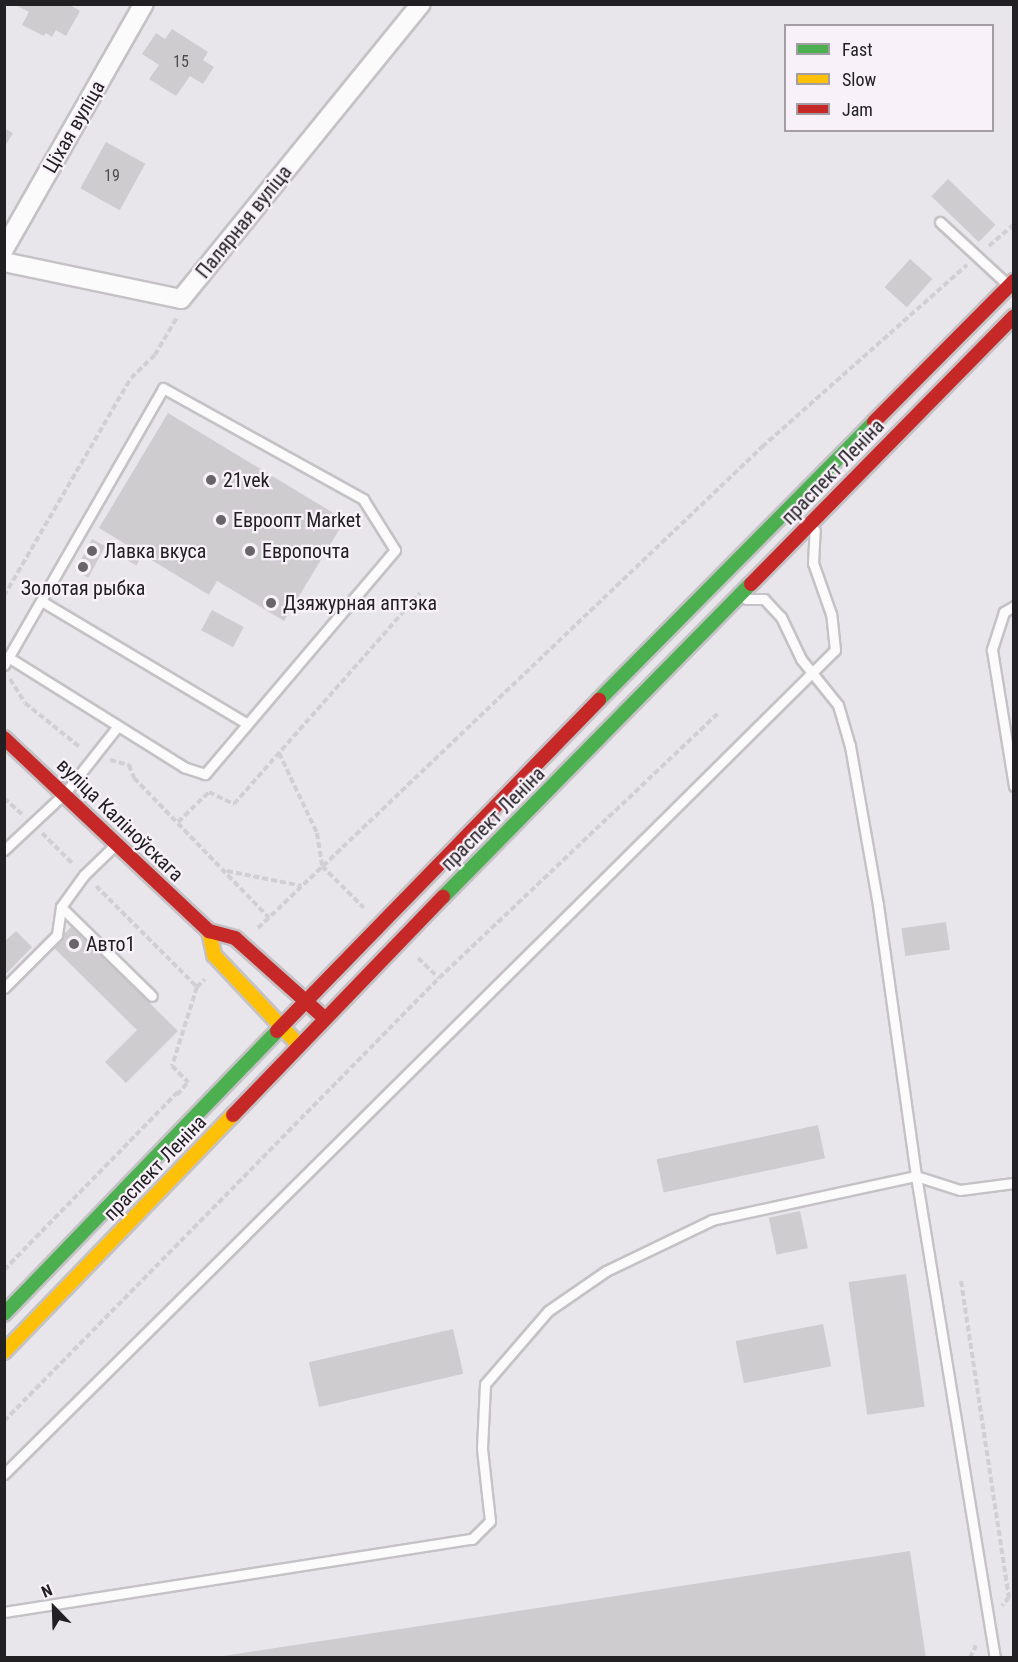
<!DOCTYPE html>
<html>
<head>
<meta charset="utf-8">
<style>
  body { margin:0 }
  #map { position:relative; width:1018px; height:1662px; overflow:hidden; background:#e9e6eb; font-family:"Roboto Condensed",sans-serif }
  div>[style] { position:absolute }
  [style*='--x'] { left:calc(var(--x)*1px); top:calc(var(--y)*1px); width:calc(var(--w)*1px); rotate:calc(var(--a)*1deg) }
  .building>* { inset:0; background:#cfccd0; transform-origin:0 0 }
  .path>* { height:4px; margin-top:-2px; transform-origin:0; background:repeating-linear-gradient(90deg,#d0cfd1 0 6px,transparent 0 9px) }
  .roads { filter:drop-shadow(2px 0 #c5c2c6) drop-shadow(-2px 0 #c5c2c6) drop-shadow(0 2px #c5c2c6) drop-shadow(0 -2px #c5c2c6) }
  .lane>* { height:9px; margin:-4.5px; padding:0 4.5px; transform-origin:4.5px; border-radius:4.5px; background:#fcfbfc }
  .street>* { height:18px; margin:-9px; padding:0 9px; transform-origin:9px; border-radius:9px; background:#fcfbfc }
  .fast>* { height:14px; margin:-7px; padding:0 7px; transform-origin:7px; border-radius:7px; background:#4caf50 }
  .slow>* { height:14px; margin:-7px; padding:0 7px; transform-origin:7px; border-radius:7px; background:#ffc107 }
  .jam>* { height:14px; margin:-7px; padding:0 7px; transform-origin:7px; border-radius:7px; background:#c62828 }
  .dots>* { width:16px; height:16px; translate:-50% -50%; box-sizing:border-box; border:3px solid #f8f1fa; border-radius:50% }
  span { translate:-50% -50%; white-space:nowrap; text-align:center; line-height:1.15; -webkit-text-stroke:4.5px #f8f1fa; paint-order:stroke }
  .number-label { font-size:16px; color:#4e4b4e }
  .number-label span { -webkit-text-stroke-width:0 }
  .street-label { font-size:20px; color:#232023 }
  .poi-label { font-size:20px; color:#232023 }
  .left { translate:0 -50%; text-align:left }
  .frame { position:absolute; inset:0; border:6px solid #232023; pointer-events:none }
  .legend { position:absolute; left:784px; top:24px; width:210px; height:108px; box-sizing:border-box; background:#f8f1fa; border:2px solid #a39da4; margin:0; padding:8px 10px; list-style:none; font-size:18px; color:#232023 }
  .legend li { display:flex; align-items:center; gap:12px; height:30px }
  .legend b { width:30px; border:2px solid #a39da4 }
  .north { position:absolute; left:24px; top:1578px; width:60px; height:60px; -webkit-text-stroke:4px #f8f1fa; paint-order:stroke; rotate:337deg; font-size:16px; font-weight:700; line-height:24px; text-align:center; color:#232023 }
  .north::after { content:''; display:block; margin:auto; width:21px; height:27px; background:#232023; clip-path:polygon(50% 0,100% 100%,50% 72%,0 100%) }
</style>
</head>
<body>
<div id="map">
  <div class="building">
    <i style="clip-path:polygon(14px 4px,68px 4px,80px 11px,66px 36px,56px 30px,52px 37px,46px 33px,44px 36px,22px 25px,29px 12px)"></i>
    <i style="clip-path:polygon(172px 29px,208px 52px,203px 60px,214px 67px,203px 84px,190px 76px,176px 96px,149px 79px,159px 65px,142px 54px,156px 33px,165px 39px)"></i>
    <i style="clip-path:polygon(4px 128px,13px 133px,4px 148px)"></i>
    <i style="left:106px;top:142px;width:45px;height:53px;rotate:29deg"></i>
    <i style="left:948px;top:179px;width:66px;height:24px;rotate:44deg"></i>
    <i style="left:910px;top:259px;width:30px;height:38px;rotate:42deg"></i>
    <i style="clip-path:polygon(168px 413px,345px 520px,284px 621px,217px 581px,209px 595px,99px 528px)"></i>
    <i style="left:92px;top:539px;width:15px;height:36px;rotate:28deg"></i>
    <i style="left:121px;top:544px;width:24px;height:11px;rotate:30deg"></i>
    <i style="left:212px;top:610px;width:36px;height:23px;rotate:28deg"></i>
    <i style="left:946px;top:922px;width:28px;height:45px;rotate:82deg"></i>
    <i style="clip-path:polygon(72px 926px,178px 1031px,126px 1083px,105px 1062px,137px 1030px,52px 946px)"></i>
    <i style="clip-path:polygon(16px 931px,32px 947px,4px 976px,4px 942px)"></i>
    <i style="left:818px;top:1125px;width:34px;height:165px;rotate:78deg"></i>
    <i style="left:800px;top:1211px;width:38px;height:32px;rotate:78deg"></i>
    <i style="left:906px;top:1274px;width:134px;height:58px;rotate:82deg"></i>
    <i style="left:823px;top:1324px;width:43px;height:89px;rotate:79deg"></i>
    <i style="left:453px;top:1329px;width:46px;height:148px;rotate:77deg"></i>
    <i style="clip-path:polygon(910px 1551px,926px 1658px,223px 1658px,223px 1656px)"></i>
  </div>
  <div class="path">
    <i style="--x:989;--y:246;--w:33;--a:-41"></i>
    <i style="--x:4;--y:596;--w:252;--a:-59.8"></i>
    <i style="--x:131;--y:378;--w:33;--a:-44"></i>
    <i style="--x:155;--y:355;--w:44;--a:-59.9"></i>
    <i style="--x:10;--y:679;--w:28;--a:58"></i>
    <i style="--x:25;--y:703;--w:72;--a:38.8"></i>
    <i style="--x:279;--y:753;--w:89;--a:64.6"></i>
    <i style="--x:317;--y:833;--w:33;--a:81"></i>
    <i style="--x:322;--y:866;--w:59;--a:45"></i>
    <i style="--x:110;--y:760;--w:20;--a:15"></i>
    <i style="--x:129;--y:765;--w:14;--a:69"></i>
    <i style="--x:134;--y:778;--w:194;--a:46"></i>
    <i style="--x:4;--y:798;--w:24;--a:42"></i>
    <i style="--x:178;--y:822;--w:43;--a:-44.1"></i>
    <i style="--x:209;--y:792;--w:28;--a:26"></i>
    <i style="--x:234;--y:804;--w:281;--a:-48.6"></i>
    <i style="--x:42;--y:833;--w:44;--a:45"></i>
    <i style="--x:227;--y:871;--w:76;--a:11.3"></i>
    <i style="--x:96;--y:886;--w:143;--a:45"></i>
    <i style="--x:197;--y:987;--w:83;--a:107.6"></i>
    <i style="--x:172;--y:1066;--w:23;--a:45"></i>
    <i style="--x:258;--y:928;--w:697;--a:-43.66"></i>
    <i style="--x:762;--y:447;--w:274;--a:-41.6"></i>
    <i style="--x:418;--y:958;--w:29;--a:44"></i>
    <i style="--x:197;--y:987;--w:11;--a:-45"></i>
    <i style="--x:177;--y:1095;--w:17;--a:-50"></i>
    <i style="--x:4;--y:1270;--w:249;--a:-45.7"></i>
    <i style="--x:961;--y:1281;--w:320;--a:81.4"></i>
    <i style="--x:1009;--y:1597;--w:11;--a:128"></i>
    <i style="--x:4;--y:1421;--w:621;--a:-45.52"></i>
    <i style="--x:439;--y:978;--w:385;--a:-43.5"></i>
    <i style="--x:970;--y:1658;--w:14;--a:-65"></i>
  </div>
  <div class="roads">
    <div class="lane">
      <i style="--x:940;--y:222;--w:91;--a:42.8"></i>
      <i style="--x:746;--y:599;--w:18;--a:0"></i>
      <i style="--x:764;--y:599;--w:25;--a:47"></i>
      <i style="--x:781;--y:617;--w:47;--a:64.5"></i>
      <i style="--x:801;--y:659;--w:59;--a:51.2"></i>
      <i style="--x:838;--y:705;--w:43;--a:73.7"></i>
      <i style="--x:850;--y:746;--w:161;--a:80"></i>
      <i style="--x:878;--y:905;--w:274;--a:82"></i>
      <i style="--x:916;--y:1176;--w:46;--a:17.7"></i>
      <i style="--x:960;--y:1190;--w:54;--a:-7.4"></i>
      <i style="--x:43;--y:602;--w:236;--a:30.8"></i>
      <i style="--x:1014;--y:606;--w:12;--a:149"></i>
      <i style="--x:1004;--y:612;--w:40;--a:108"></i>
      <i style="--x:992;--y:650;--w:138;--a:80.8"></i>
      <i style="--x:4;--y:665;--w:319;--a:-60.1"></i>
      <i style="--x:163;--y:388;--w:229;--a:29"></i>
      <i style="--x:363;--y:499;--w:60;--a:57.9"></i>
      <i style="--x:395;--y:550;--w:294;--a:130.3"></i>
      <i style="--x:205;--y:774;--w:22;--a:-162"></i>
      <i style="--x:184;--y:767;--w:204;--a:-148"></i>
      <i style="--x:115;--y:845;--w:43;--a:135.9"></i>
      <i style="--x:84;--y:875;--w:39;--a:126"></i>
      <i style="--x:61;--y:907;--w:127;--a:44.4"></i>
      <i style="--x:4;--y:850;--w:83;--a:-43.1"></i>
      <i style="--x:65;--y:793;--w:85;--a:-51.7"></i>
      <i style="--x:4;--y:988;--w:75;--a:-45"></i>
      <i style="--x:57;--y:935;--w:28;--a:-82"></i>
      <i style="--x:4;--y:1474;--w:1170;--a:-44.76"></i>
      <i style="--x:835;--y:650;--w:36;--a:-96"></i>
      <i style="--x:831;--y:614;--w:54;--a:-109.4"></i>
      <i style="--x:813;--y:563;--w:33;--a:-87"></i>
      <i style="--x:4;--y:1612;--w:474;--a:-8.9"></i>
      <i style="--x:472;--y:1539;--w:25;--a:-45"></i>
      <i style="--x:490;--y:1521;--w:73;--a:-96.3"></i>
      <i style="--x:482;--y:1448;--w:64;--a:-87.3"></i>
      <i style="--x:485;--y:1384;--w:96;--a:-49.2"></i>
      <i style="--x:548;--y:1311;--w:70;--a:-34.6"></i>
      <i style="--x:606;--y:1271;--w:118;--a:-25.7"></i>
      <i style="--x:712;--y:1220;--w:209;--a:-12.2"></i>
      <i style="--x:916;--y:1176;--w:488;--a:80.7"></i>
    </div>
    <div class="street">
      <i style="--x:4;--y:249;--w:282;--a:-60.3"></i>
      <i style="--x:4;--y:262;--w:181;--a:11.8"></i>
      <i style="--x:181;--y:299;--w:380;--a:-50.9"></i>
    </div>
    <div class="fast">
      <i style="--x:599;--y:700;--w:391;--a:-45.3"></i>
      <i style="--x:443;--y:897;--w:439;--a:-45.5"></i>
      <i style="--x:4;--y:1314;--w:393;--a:-46"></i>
    </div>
    <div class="slow">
      <i style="--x:209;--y:931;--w:25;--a:78"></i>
      <i style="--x:214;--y:955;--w:120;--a:46.7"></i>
      <i style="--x:4;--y:1352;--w:330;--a:-46"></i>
    </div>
    <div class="jam">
      <i style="--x:874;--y:422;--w:199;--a:-45.2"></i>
      <i style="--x:751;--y:584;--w:375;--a:-45.5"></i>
      <i style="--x:4;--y:738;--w:282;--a:43.3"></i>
      <i style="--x:209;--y:931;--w:27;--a:15"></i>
      <i style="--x:235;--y:938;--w:114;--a:41.8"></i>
      <i style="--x:277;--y:1031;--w:462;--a:-45.8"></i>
      <i style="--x:233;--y:1115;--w:303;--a:-46.1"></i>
    </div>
  </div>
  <div class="dots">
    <i style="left:211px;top:480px;background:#686569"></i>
    <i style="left:221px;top:520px;background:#686569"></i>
    <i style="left:92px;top:551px;background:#686569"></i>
    <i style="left:250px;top:551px;background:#686569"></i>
    <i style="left:83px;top:567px;background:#686569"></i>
    <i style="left:271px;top:603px;background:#686569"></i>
    <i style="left:74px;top:944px;background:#686569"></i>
  </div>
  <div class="number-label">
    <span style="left:181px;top:62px">15</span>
    <span style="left:112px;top:176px">19</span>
  </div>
  <div class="street-label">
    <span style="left:74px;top:127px;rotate:-60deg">Ціхая вуліца</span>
    <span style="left:244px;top:222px;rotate:-51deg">Палярная вуліца</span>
    <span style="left:833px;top:472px;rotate:-46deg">праспект Леніна</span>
    <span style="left:493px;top:819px;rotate:-45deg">праспект Леніна</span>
    <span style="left:120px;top:820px;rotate:44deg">вуліца Каліноўскага</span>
    <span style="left:155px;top:1168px;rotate:-46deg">праспект Леніна</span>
  </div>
  <div class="poi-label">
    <span class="left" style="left:223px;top:480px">21vek</span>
    <span class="left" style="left:233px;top:520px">Евроопт Market</span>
    <span class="left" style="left:104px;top:551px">Лавка вкуса</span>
    <span class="left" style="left:262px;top:551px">Европочта</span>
    <span style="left:83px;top:588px">Золотая рыбка</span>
    <span class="left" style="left:283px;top:603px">Дзяжурная аптэка</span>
    <span class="left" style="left:86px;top:944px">Авто1</span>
  </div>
  <div class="frame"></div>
  <ul class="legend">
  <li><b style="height:8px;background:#4caf50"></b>Fast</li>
  <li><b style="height:8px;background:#ffc107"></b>Slow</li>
  <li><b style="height:8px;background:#c62828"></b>Jam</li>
  </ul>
  <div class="north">N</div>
</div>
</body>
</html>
